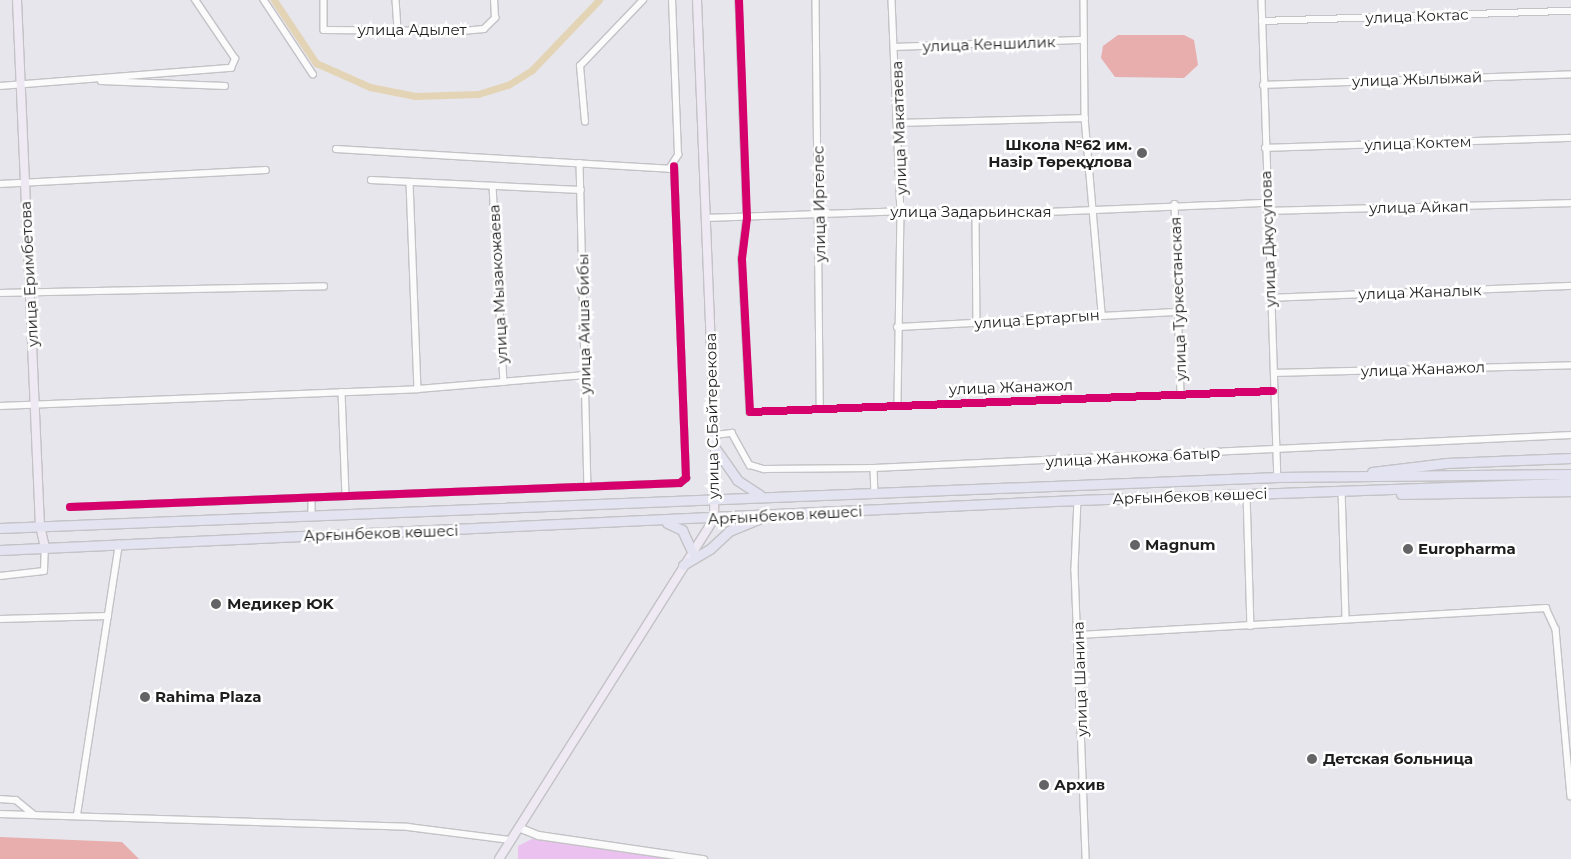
<!DOCTYPE html>
<html>
<head>
<meta charset="utf-8">
<style>
  body { margin:0 }
  #map { position:relative; width:1571px; height:859px; overflow:hidden; background:#e7e6ed; font-family:Montserrat,sans-serif }
  div>[style] { position:absolute }
  [style*='--x'] { left:calc(var(--x)*1px); top:calc(var(--y)*1px); width:calc(var(--w)*1px); rotate:calc(var(--a)*1deg) }
  .grass>* { inset:0; background:#eac1ef }
  .pitch>* { inset:0; background:#e7aead }
  .canal>* { height:7px; margin:-3.5px; padding:0 3.5px; transform-origin:3.5px; border-radius:3.5px; background:#e4d4b6 }
  .roads { filter:drop-shadow(1px 0 #c3c2c5) drop-shadow(-1px 0 #c3c2c5) drop-shadow(0 1px #c3c2c5) drop-shadow(0 -1px #c3c2c5) }
  .minor>* { height:5.5px; margin:-2.75px; padding:0 2.75px; transform-origin:2.75px; border-radius:2.75px; background:#fbfbfc }
  .tertiary>* { height:7px; margin:-3.5px; padding:0 3.5px; transform-origin:3.5px; border-radius:3.5px; background:#fbfbfc }
  .secondary>* { height:8px; margin:-4px; padding:0 4px; transform-origin:4px; border-radius:4px; background:#efe9f4 }
  .primary>* { height:9px; margin:-4.5px; padding:0 4.5px; transform-origin:4.5px; border-radius:4.5px; background:#e4e3f1 }
  .cycleway>* { height:8px; margin:-4px; padding:0 4px; transform-origin:4px; border-radius:4px; background:#d6006c }
  .dots>* { width:14px; height:14px; translate:-50% -50%; box-sizing:border-box; border:2px solid #fff; border-radius:50% }
  span { translate:-50% -50%; white-space:nowrap; text-align:center; line-height:1.15; -webkit-text-stroke:5px #fff; paint-order:stroke }
  .street-label { font-size:15px; color:#1e1e1e }
  .poi-label { font-size:15px; color:#1e1e1e; font-weight:700 }
  .right { translate:-100% -50%; text-align:right }
  .left { translate:0 -50%; text-align:left }
</style>
</head>
<body>
<div id="map">
  <div class="grass">
    <i style="clip-path:polygon(532px 839px,692px 859px,518px 859px,518px 846px)"></i>
  </div>
  <div class="pitch">
    <i style="clip-path:polygon(1118px 35px,1184px 35px,1194px 40px,1198px 65px,1184px 78px,1115px 77px,1101px 58px,1103px 46px)"></i>
    <i style="clip-path:polygon(0 837px,122px 842px,139px 859px,0 859px)"></i>
  </div>
  <div class="canal">
    <i style="--x:274;--y:0;--w:76;--a:56.3"></i>
    <i style="--x:316;--y:63;--w:59;--a:24"></i>
    <i style="--x:370;--y:87;--w:46;--a:11.3"></i>
    <i style="--x:415;--y:96;--w:63;--a:-1.8"></i>
    <i style="--x:478;--y:94;--w:31;--a:-17"></i>
    <i style="--x:508;--y:85;--w:28;--a:-32"></i>
    <i style="--x:532;--y:70;--w:97;--a:-46.3"></i>
  </div>
  <div class="roads">
    <div class="minor">
      <i style="--x:264;--y:0;--w:89;--a:56.5"></i>
      <i style="--x:324;--y:0;--w:30;--a:90"></i>
      <i style="--x:324;--y:30;--w:138;--a:0.4"></i>
      <i style="--x:462;--y:31;--w:22;--a:-5"></i>
      <i style="--x:484;--y:29;--w:16;--a:-45"></i>
      <i style="--x:495;--y:18;--w:18;--a:-93"></i>
      <i style="--x:396;--y:0;--w:31;--a:86"></i>
      <i style="--x:739;--y:0;--w:218;--a:87.9"></i>
      <i style="--x:747;--y:218;--w:41;--a:97"></i>
      <i style="--x:742;--y:259;--w:153;--a:87"></i>
      <i style="--x:750;--y:412;--w:523;--a:-2.3"></i>
      <i style="--x:816;--y:0;--w:408;--a:89.4"></i>
      <i style="--x:892;--y:0;--w:211;--a:87.6"></i>
      <i style="--x:901;--y:211;--w:194;--a:90.9"></i>
      <i style="--x:1084;--y:0;--w:118;--a:89.5"></i>
      <i style="--x:1085;--y:118;--w:197;--a:85"></i>
      <i style="--x:1262;--y:0;--w:477;--a:88.1"></i>
      <i style="--x:1262;--y:21;--w:309;--a:-1.9"></i>
      <i style="--x:897;--y:47;--w:185;--a:-2.2"></i>
      <i style="--x:101;--y:81;--w:124;--a:2.3"></i>
      <i style="--x:1263;--y:85;--w:308;--a:-2"></i>
      <i style="--x:0;--y:86;--w:232;--a:-4.5"></i>
      <i style="--x:231;--y:68;--w:10;--a:-66"></i>
      <i style="--x:235;--y:59;--w:71;--a:-124.1"></i>
      <i style="--x:585;--y:122;--w:56;--a:-95.1"></i>
      <i style="--x:580;--y:66;--w:91;--a:-46.3"></i>
      <i style="--x:899;--y:123;--w:186;--a:-1.5"></i>
      <i style="--x:1265;--y:148;--w:306;--a:-1.9"></i>
      <i style="--x:336;--y:149;--w:334;--a:3.4"></i>
      <i style="--x:669;--y:169;--w:17;--a:-57"></i>
      <i style="--x:678;--y:155;--w:155;--a:-92.2"></i>
      <i style="--x:580;--y:163;--w:323;--a:88.6"></i>
      <i style="--x:371;--y:180;--w:210;--a:2.7"></i>
      <i style="--x:410;--y:182;--w:207;--a:87.8"></i>
      <i style="--x:0;--y:184;--w:266;--a:-3"></i>
      <i style="--x:493;--y:186;--w:196;--a:86.8"></i>
      <i style="--x:1175;--y:204;--w:190;--a:88.2"></i>
      <i style="--x:1267;--y:211;--w:304;--a:-1.5"></i>
      <i style="--x:976;--y:215;--w:110;--a:89.5"></i>
      <i style="--x:705;--y:218;--w:196;--a:-2"></i>
      <i style="--x:901;--y:211;--w:75;--a:3.1"></i>
      <i style="--x:976;--y:215;--w:291;--a:-2.4"></i>
      <i style="--x:0;--y:293;--w:324;--a:-1.2"></i>
      <i style="--x:1270;--y:298;--w:301;--a:-2.3"></i>
      <i style="--x:897;--y:327;--w:280;--a:-3.1"></i>
      <i style="--x:1275;--y:373;--w:296;--a:-1.5"></i>
      <i style="--x:342;--y:392;--w:104;--a:87.8"></i>
      <i style="--x:0;--y:406;--w:418;--a:-2.3"></i>
      <i style="--x:418;--y:389;--w:168;--a:-4.8"></i>
      <i style="--x:715;--y:435;--w:17;--a:-7"></i>
      <i style="--x:732;--y:433;--w:37;--a:61"></i>
      <i style="--x:750;--y:465;--w:15;--a:16"></i>
      <i style="--x:764;--y:469;--w:110;--a:-0.5"></i>
      <i style="--x:874;--y:468;--w:698;--a:-2.71"></i>
      <i style="--x:874;--y:468;--w:24;--a:88"></i>
      <i style="--x:1342;--y:490;--w:128;--a:88.2"></i>
      <i style="--x:1247;--y:494;--w:132;--a:88.3"></i>
      <i style="--x:312;--y:497;--w:18;--a:90"></i>
      <i style="--x:1078;--y:500;--w:70;--a:92.5"></i>
      <i style="--x:1075;--y:570;--w:289;--a:87.8"></i>
      <i style="--x:70;--y:507;--w:610;--a:-2.25"></i>
      <i style="--x:680;--y:483;--w:8;--a:-40"></i>
      <i style="--x:686;--y:478;--w:312;--a:-92.2"></i>
      <i style="--x:0;--y:576;--w:44;--a:-6.5"></i>
      <i style="--x:44;--y:571;--w:23;--a:-88"></i>
      <i style="--x:0;--y:619;--w:108;--a:-1.6"></i>
      <i style="--x:1079;--y:635;--w:468;--a:-3.3"></i>
      <i style="--x:1546;--y:608;--w:23;--a:65"></i>
      <i style="--x:1556;--y:629;--w:168;--a:84.9"></i>
      <i style="--x:0;--y:799;--w:16;--a:4"></i>
      <i style="--x:16;--y:800;--w:22;--a:39"></i>
      <i style="--x:0;--y:814;--w:408;--a:1.8"></i>
      <i style="--x:408;--y:827;--w:103;--a:7.3"></i>
      <i style="--x:77;--y:815;--w:274;--a:-81.2"></i>
    </div>
    <div class="tertiary">
      <i style="--x:518;--y:827;--w:22;--a:22"></i>
      <i style="--x:538;--y:835;--w:167;--a:8.3"></i>
    </div>
    <div class="secondary">
      <i style="--x:17;--y:0;--w:527;--a:87.5"></i>
      <i style="--x:40;--y:526;--w:23;--a:77"></i>
      <i style="--x:499;--y:859;--w:402;--a:-57.7"></i>
      <i style="--x:714;--y:519;--w:71;--a:-89.2"></i>
      <i style="--x:715;--y:448;--w:448;--a:-92.3"></i>
    </div>
    <div class="primary">
      <i style="--x:715;--y:448;--w:39;--a:55"></i>
      <i style="--x:737;--y:480;--w:27;--a:33"></i>
      <i style="--x:1372;--y:472;--w:75;--a:-6.9"></i>
      <i style="--x:1446;--y:463;--w:125;--a:-2.3"></i>
      <i style="--x:1401;--y:494;--w:170;--a:-1"></i>
      <i style="--x:667;--y:523;--w:17;--a:25"></i>
      <i style="--x:682;--y:530;--w:23;--a:65"></i>
      <i style="--x:0;--y:528;--w:1279;--a:-2.29"></i>
      <i style="--x:1278;--y:477;--w:293;--a:-0.6"></i>
      <i style="--x:0;--y:550;--w:1079;--a:-2.66"></i>
      <i style="--x:1078;--y:500;--w:493;--a:-2"></i>
      <i style="--x:683;--y:565;--w:31;--a:-31"></i>
      <i style="--x:710;--y:549;--w:26;--a:-43"></i>
      <i style="--x:729;--y:531;--w:37;--a:-22"></i>
    </div>
  </div>
  <div class="cycleway">
    <i style="--x:739;--y:0;--w:218;--a:87.9"></i>
    <i style="--x:747;--y:218;--w:41;--a:97"></i>
    <i style="--x:742;--y:259;--w:153;--a:87"></i>
    <i style="--x:750;--y:412;--w:523;--a:-2.3"></i>
    <i style="--x:70;--y:507;--w:610;--a:-2.25"></i>
    <i style="--x:680;--y:483;--w:8;--a:-40"></i>
    <i style="--x:686;--y:478;--w:312;--a:-92.2"></i>
  </div>
  <div class="dots">
    <i style="left:1142px;top:153px;background:#646466"></i>
    <i style="left:1135px;top:545px;background:#646466"></i>
    <i style="left:1408px;top:549px;background:#646466"></i>
    <i style="left:216px;top:604px;background:#646466"></i>
    <i style="left:145px;top:697px;background:#646466"></i>
    <i style="left:1312px;top:759px;background:#646466"></i>
    <i style="left:1044px;top:785px;background:#646466"></i>
  </div>
  <div class="street-label">
    <span style="left:1417px;top:16px;rotate:-2deg">улица Коктас</span>
    <span style="left:412px;top:30px">улица Адылет</span>
    <span style="left:989px;top:44px;rotate:-2deg">улица Кеншилик</span>
    <span style="left:1417px;top:79px;rotate:-2deg">улица Жылыжай</span>
    <span style="left:899px;top:128px;rotate:-92deg">улица Макатаева</span>
    <span style="left:1418px;top:143px;rotate:-2deg">улица Коктем</span>
    <span style="left:819px;top:204px;rotate:-91deg">улица Иргелес</span>
    <span style="left:1419px;top:207px;rotate:-1deg">улица Айкап</span>
    <span style="left:971px;top:212px">улица Задарьинская</span>
    <span style="left:1268px;top:239px;rotate:-92deg">улица Джусупова</span>
    <span style="left:29px;top:274px;rotate:-93deg">улица Еримбетова</span>
    <span style="left:498px;top:284px;rotate:-93deg">улица Мызакожаева</span>
    <span style="left:1420px;top:292px;rotate:-2deg">улица Жаналык</span>
    <span style="left:1178px;top:299px;rotate:-92deg">улица Туркестанская</span>
    <span style="left:1037px;top:319px;rotate:-4deg">улица Ертаргын</span>
    <span style="left:584px;top:324px;rotate:-91deg">улица Айша бибы</span>
    <span style="left:1423px;top:369px;rotate:-2deg">улица Жанажол</span>
    <span style="left:1011px;top:387px;rotate:-2deg">улица Жанажол</span>
    <span style="left:712px;top:416px;rotate:-91deg">улица С.Байтерекова</span>
    <span style="left:1133px;top:457px;rotate:-3deg">улица Жанкожа батыр</span>
    <span style="left:1190px;top:496px;rotate:-2deg">Арғынбеков көшесі</span>
    <span style="left:785px;top:515px;rotate:-3deg">Арғынбеков көшесі</span>
    <span style="left:381px;top:533px;rotate:-2deg">Арғынбеков көшесі</span>
    <span style="left:1080px;top:679px;rotate:-92deg">улица Шанина</span>
  </div>
  <div class="poi-label">
    <span class="right" style="left:1132px;top:153px">Школа №62 им.<br>Назір Төреқұлова</span>
    <span class="left" style="left:1145px;top:545px">Magnum</span>
    <span class="left" style="left:1418px;top:549px">Europharma</span>
    <span class="left" style="left:227px;top:604px">Медикер ЮK</span>
    <span class="left" style="left:155px;top:697px">Rahima Plaza</span>
    <span class="left" style="left:1323px;top:759px">Детская больница</span>
    <span class="left" style="left:1054px;top:785px">Архив</span>
  </div>
</div>
</body>
</html>
